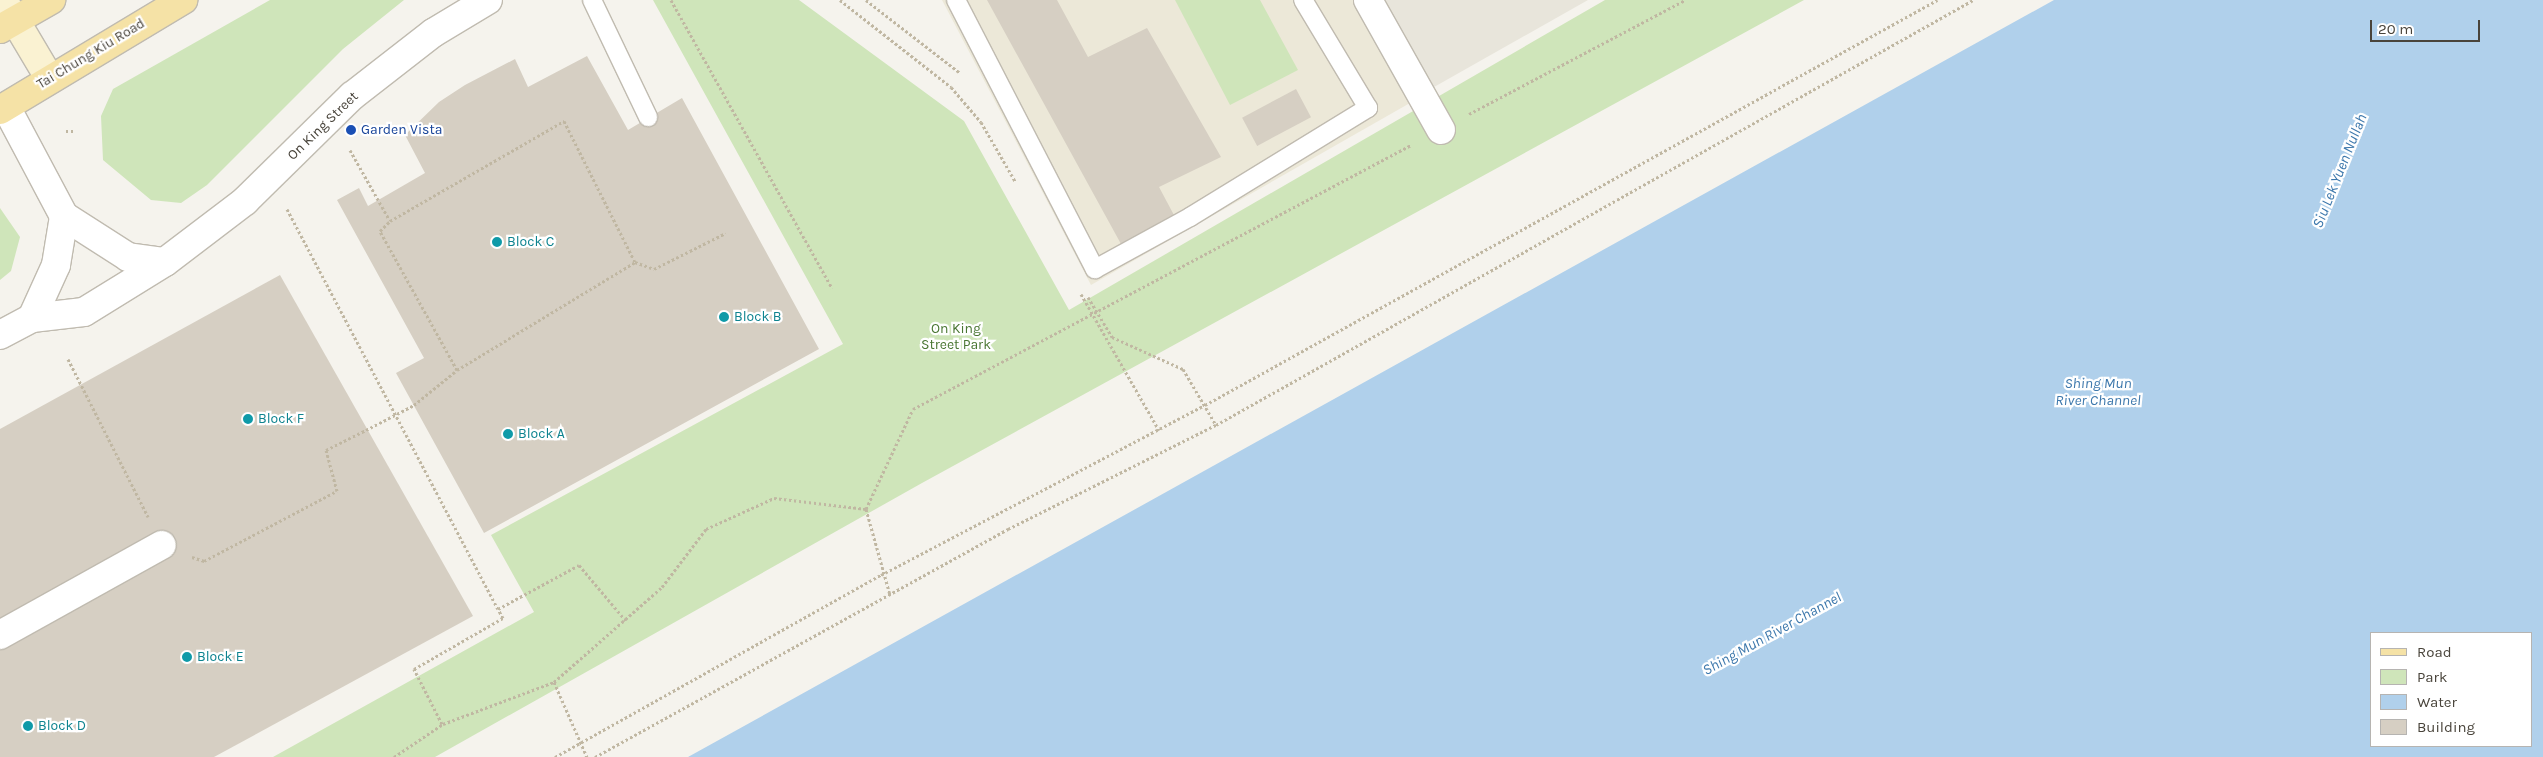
<!DOCTYPE html>
<html>
<head>
<meta charset="utf-8">
<style>
  body { margin:0 }
  #map { position:relative; width:2543px; height:757px; overflow:hidden; background:#f5f3ed; font-family:Karla,sans-serif }
  div>[style] { position:absolute }
  [style*='--x'] { left:calc(var(--x)*1px); top:calc(var(--y)*1px); width:calc(var(--w)*1px); rotate:calc(var(--a)*1deg) }
  .residential>* { inset:0; background:#e8e5db }
  .education>* { inset:0; background:#ece8d8 }
  .green>* { inset:0; background:#cfe5ba }
  .water>* { inset:0; background:#b0d0eb }
  .building>* { inset:0; background:#d6cfc3; transform-origin:0 0 }
  .path>* { height:3px; margin-top:-1.5px; transform-origin:0; background:repeating-linear-gradient(90deg,#c0b7a2 0 2.5px,transparent 0 5px) }
  .roads { filter:drop-shadow(1px 0 #c0bbb0) drop-shadow(-1px 0 #c0bbb0) drop-shadow(0 1px #c0bbb0) drop-shadow(0 -1px #c0bbb0) }
  .lane>* { height:18px; margin:-9px; padding:0 9px; transform-origin:9px; border-radius:9px; background:#fff }
  .street>* { height:28px; margin:-14px; padding:0 14px; transform-origin:14px; border-radius:14px; background:#fff }
  .secondary>* { height:28px; margin:-14px; padding:0 14px; transform-origin:14px; border-radius:14px; background:#faf2d2 }
  .primary>* { height:28px; margin:-14px; padding:0 14px; transform-origin:14px; border-radius:14px; background:#f5e2a6 }
  .path-bridge>* { height:3px; margin-top:-1.5px; transform-origin:0; background:repeating-linear-gradient(90deg,#c0b7a2 0 2.5px,transparent 0 5px) }
  .dots>* { width:14px; height:14px; translate:-50% -50%; box-sizing:border-box; border:2px solid #fff; border-radius:50% }
  span { translate:-50% -50%; white-space:nowrap; text-align:center; line-height:1.15; -webkit-text-stroke:4.5px #fff; paint-order:stroke }
  .street-label { font-size:14px; color:#49443b }
  .transit-label { font-size:14px; color:#164399 }
  .left { translate:0 -50%; text-align:left }
  .culture-label { font-size:14px; color:#0d838f }
  .park-label { font-size:14px; color:#497632 }
  .water-label { font-size:15px; color:#3d78ac; font-style:italic }
  .legend { position:absolute; left:2370px; top:632px; width:162px; height:115px; box-sizing:border-box; background:#fff; border:1px solid #b6b4b1; margin:0; padding:6px 9px; list-style:none; font-size:15px; color:#49443b }
  .legend li { display:flex; align-items:center; gap:10px; height:25px }
  .legend b { width:25px; border:1px solid #b6b4b1 }
  .scale { position:absolute; left:2370px; top:20px; width:110px; height:22px; box-sizing:border-box; border:2px solid #49443b; border-top:0; padding-left:6px; font-size:15px; line-height:18px; white-space:nowrap; color:#49443b; -webkit-text-stroke:4px #fff; paint-order:stroke }
</style>
</head>
<body>
<div id="map">
  <div class="residential">
    <i style="clip-path:polygon(1378px 0,1588px 0,1427px 91px)"></i>
  </div>
  <div class="education">
    <i style="clip-path:polygon(942px 0,1355px 0,1410px 103px,1091px 285px)"></i>
  </div>
  <div class="green">
    <i style="clip-path:polygon(270px 0,404px 0,343px 49px,207px 185px,181px 203px,151px 200px,103px 160px,101px 116px,113px 89px)"></i>
    <i style="clip-path:polygon(653px 0,799px 0,964px 121px,1069px 310px,1605px 0,1804px 0,922px 483px,435px 757px,273px 757px,534px 612px,491px 535px,843px 344px)"></i>
    <i style="clip-path:polygon(1175px 0,1260px 0,1298px 70px,1230px 105px)"></i>
    <i style="clip-path:polygon(0 208px,20px 237px,11px 271px,0 280px)"></i>
  </div>
  <div class="water">
    <i style="clip-path:polygon(evenodd,2054px 0,2543px 0,2543px 757px,688px 757px,2054px 0,2532px 633px,2532px 746px,2372px 746px,2372px 633px,2532px 633px)"></i>
  </div>
  <div class="building">
    <i style="clip-path:polygon(987px 0,1057px 0,1088px 57px,1147px 28px,1221px 157px,1159px 187px,1175px 217px,1121px 244px)"></i>
    <i style="clip-path:polygon(587px 56px,628px 130px,682px 98px,819px 349px,484px 533px,396px 373px,424px 358px,337px 200px,359px 188px,368px 206px,425px 173px,405px 135px,439px 102px,465px 85px,515px 59px,528px 87px)"></i>
    <i style="left:1296px;top:89px;width:32px;height:61px;rotate:62deg"></i>
    <i style="clip-path:polygon(280px 275px,473px 616px,214px 757px,0 757px,0 429px)"></i>
  </div>
  <div class="path">
    <i style="--x:671;--y:0;--w:330;--a:60.8"></i>
    <i style="--x:840;--y:0;--w:141;--a:38.1"></i>
    <i style="--x:951;--y:87;--w:46;--a:49.4"></i>
    <i style="--x:981;--y:122;--w:68;--a:60"></i>
    <i style="--x:866;--y:0;--w:119;--a:37.8"></i>
    <i style="--x:1469;--y:114;--w:244;--a:-27.8"></i>
    <i style="--x:66;--y:131;--w:9;--a:0"></i>
    <i style="--x:350;--y:150;--w:81;--a:60.6"></i>
    <i style="--x:287;--y:209;--w:452;--a:62.2"></i>
    <i style="--x:498;--y:609;--w:92;--a:-28.5"></i>
    <i style="--x:579;--y:565;--w:75;--a:49.9"></i>
    <i style="--x:1081;--y:294;--w:157;--a:60.2"></i>
    <i style="--x:1088;--y:297;--w:47;--a:59"></i>
    <i style="--x:1112;--y:337;--w:78;--a:24.3"></i>
    <i style="--x:1183;--y:369;--w:65;--a:59.5"></i>
    <i style="--x:68;--y:359;--w:177;--a:63.1"></i>
    <i style="--x:457;--y:370;--w:159;--a:-119"></i>
    <i style="--x:380;--y:231;--w:14;--a:-45"></i>
    <i style="--x:390;--y:221;--w:201;--a:-29.9"></i>
    <i style="--x:564;--y:121;--w:158;--a:63.3"></i>
    <i style="--x:414;--y:405;--w:55;--a:-39.1"></i>
    <i style="--x:457;--y:370;--w:208;--a:-31.2"></i>
    <i style="--x:635;--y:262;--w:20;--a:20"></i>
    <i style="--x:654;--y:269;--w:80;--a:-26.6"></i>
    <i style="--x:866;--y:509;--w:89;--a:74.4"></i>
    <i style="--x:192;--y:557;--w:13;--a:18"></i>
    <i style="--x:204;--y:561;--w:150;--a:-27.8"></i>
    <i style="--x:337;--y:491;--w:42;--a:-105"></i>
    <i style="--x:326;--y:450;--w:45;--a:-26.6"></i>
    <i style="--x:554;--y:682;--w:82;--a:66.3"></i>
    <i style="--x:442;--y:724;--w:62;--a:-117"></i>
    <i style="--x:414;--y:669;--w:103;--a:-29.8"></i>
    <i style="--x:503;--y:618;--w:10;--a:-119"></i>
    <i style="--x:394;--y:757;--w:59;--a:-34"></i>
    <i style="--x:443;--y:724;--w:119;--a:-20.7"></i>
    <i style="--x:554;--y:682;--w:144;--a:-41.3"></i>
    <i style="--x:662;--y:587;--w:73;--a:-52.8"></i>
    <i style="--x:706;--y:529;--w:75;--a:-24.5"></i>
    <i style="--x:774;--y:498;--w:93;--a:6.8"></i>
    <i style="--x:866;--y:509;--w:110;--a:-64.8"></i>
    <i style="--x:913;--y:409;--w:564;--a:-27.93"></i>
    <i style="--x:555;--y:757;--w:373;--a:-29.2"></i>
    <i style="--x:881;--y:575;--w:366;--a:-27.7"></i>
    <i style="--x:1205;--y:405;--w:837;--a:-28.95"></i>
    <i style="--x:595;--y:757;--w:472;--a:-28.9"></i>
    <i style="--x:1008;--y:529;--w:233;--a:-26.6"></i>
    <i style="--x:1216;--y:425;--w:868;--a:-29.31"></i>
  </div>
  <div class="roads">
    <div class="lane">
      <i style="--x:592;--y:0;--w:130;--a:64.4"></i>
      <i style="--x:956;--y:0;--w:303;--a:62.7"></i>
      <i style="--x:1095;--y:269;--w:108;--a:-28.7"></i>
      <i style="--x:1190;--y:217;--w:209;--a:-31.5"></i>
      <i style="--x:1368;--y:108;--w:126;--a:-121"></i>
    </div>
    <div class="street">
      <i style="--x:1368;--y:0;--w:149;--a:60.7"></i>
      <i style="--x:6;--y:107;--w:123;--a:62"></i>
      <i style="--x:64;--y:216;--w:76;--a:32.6"></i>
      <i style="--x:128;--y:257;--w:37;--a:8"></i>
      <i style="--x:32;--y:318;--w:58;--a:-65.6"></i>
      <i style="--x:56;--y:265;--w:50;--a:-80.7"></i>
      <i style="--x:0;--y:335;--w:36;--a:-28"></i>
      <i style="--x:32;--y:318;--w:52;--a:-6.6"></i>
      <i style="--x:84;--y:312;--w:95;--a:-31.7"></i>
      <i style="--x:165;--y:262;--w:101;--a:-37.3"></i>
      <i style="--x:245;--y:201;--w:150;--a:-44.5"></i>
      <i style="--x:352;--y:96;--w:103;--a:-37.9"></i>
      <i style="--x:433;--y:33;--w:64;--a:-31"></i>
      <i style="--x:0;--y:635;--w:185;--a:-29.1"></i>
    </div>
    <div class="secondary">
      <i style="--x:3;--y:0;--w:92;--a:59.3"></i>
    </div>
    <div class="primary">
      <i style="--x:0;--y:29;--w:59;--a:-29.6"></i>
      <i style="--x:0;--y:110;--w:214;--a:-31"></i>
    </div>
  </div>
  <div class="path-bridge">
    <i style="--x:366;--y:430;--w:54;--a:-27.5"></i>
  </div>
  <div class="dots">
    <i style="left:351px;top:130px;background:#1a4fb4"></i>
    <i style="left:497px;top:242px;background:#0f9aa8"></i>
    <i style="left:724px;top:317px;background:#0f9aa8"></i>
    <i style="left:248px;top:419px;background:#0f9aa8"></i>
    <i style="left:508px;top:434px;background:#0f9aa8"></i>
    <i style="left:187px;top:657px;background:#0f9aa8"></i>
    <i style="left:28px;top:726px;background:#0f9aa8"></i>
  </div>
  <div class="street-label">
    <span style="left:91px;top:54px;rotate:-31deg">Tai Chung Kiu Road</span>
    <span style="left:323px;top:126px;rotate:-44deg">On King Street</span>
  </div>
  <div class="transit-label">
    <span class="left" style="left:361px;top:130px">Garden Vista</span>
  </div>
  <div class="culture-label">
    <span class="left" style="left:507px;top:242px">Block C</span>
    <span class="left" style="left:734px;top:317px">Block B</span>
    <span class="left" style="left:258px;top:419px">Block F</span>
    <span class="left" style="left:518px;top:434px">Block A</span>
    <span class="left" style="left:197px;top:657px">Block E</span>
    <span class="left" style="left:38px;top:726px">Block D</span>
  </div>
  <div class="park-label">
    <span style="left:956px;top:337px">On King<br>Street Park</span>
  </div>
  <div class="water-label">
    <span style="left:2340px;top:171px;rotate:-68deg">Siu Lek Yuen Nullah</span>
    <span style="left:2098px;top:392px">Shing Mun<br>River Channel</span>
    <span style="left:1772px;top:634px;rotate:-29deg">Shing Mun River Channel</span>
  </div>
  <ul class="legend">
  <li><b style="height:6px;background:#f5e2a6"></b>Road</li>
  <li><b style="height:14px;background:#cfe5ba"></b>Park</li>
  <li><b style="height:14px;background:#b0d0eb"></b>Water</li>
  <li><b style="height:14px;background:#d6cfc3"></b>Building</li>
  </ul>
  <div class="scale">20 m</div>
</div>
</body>
</html>
